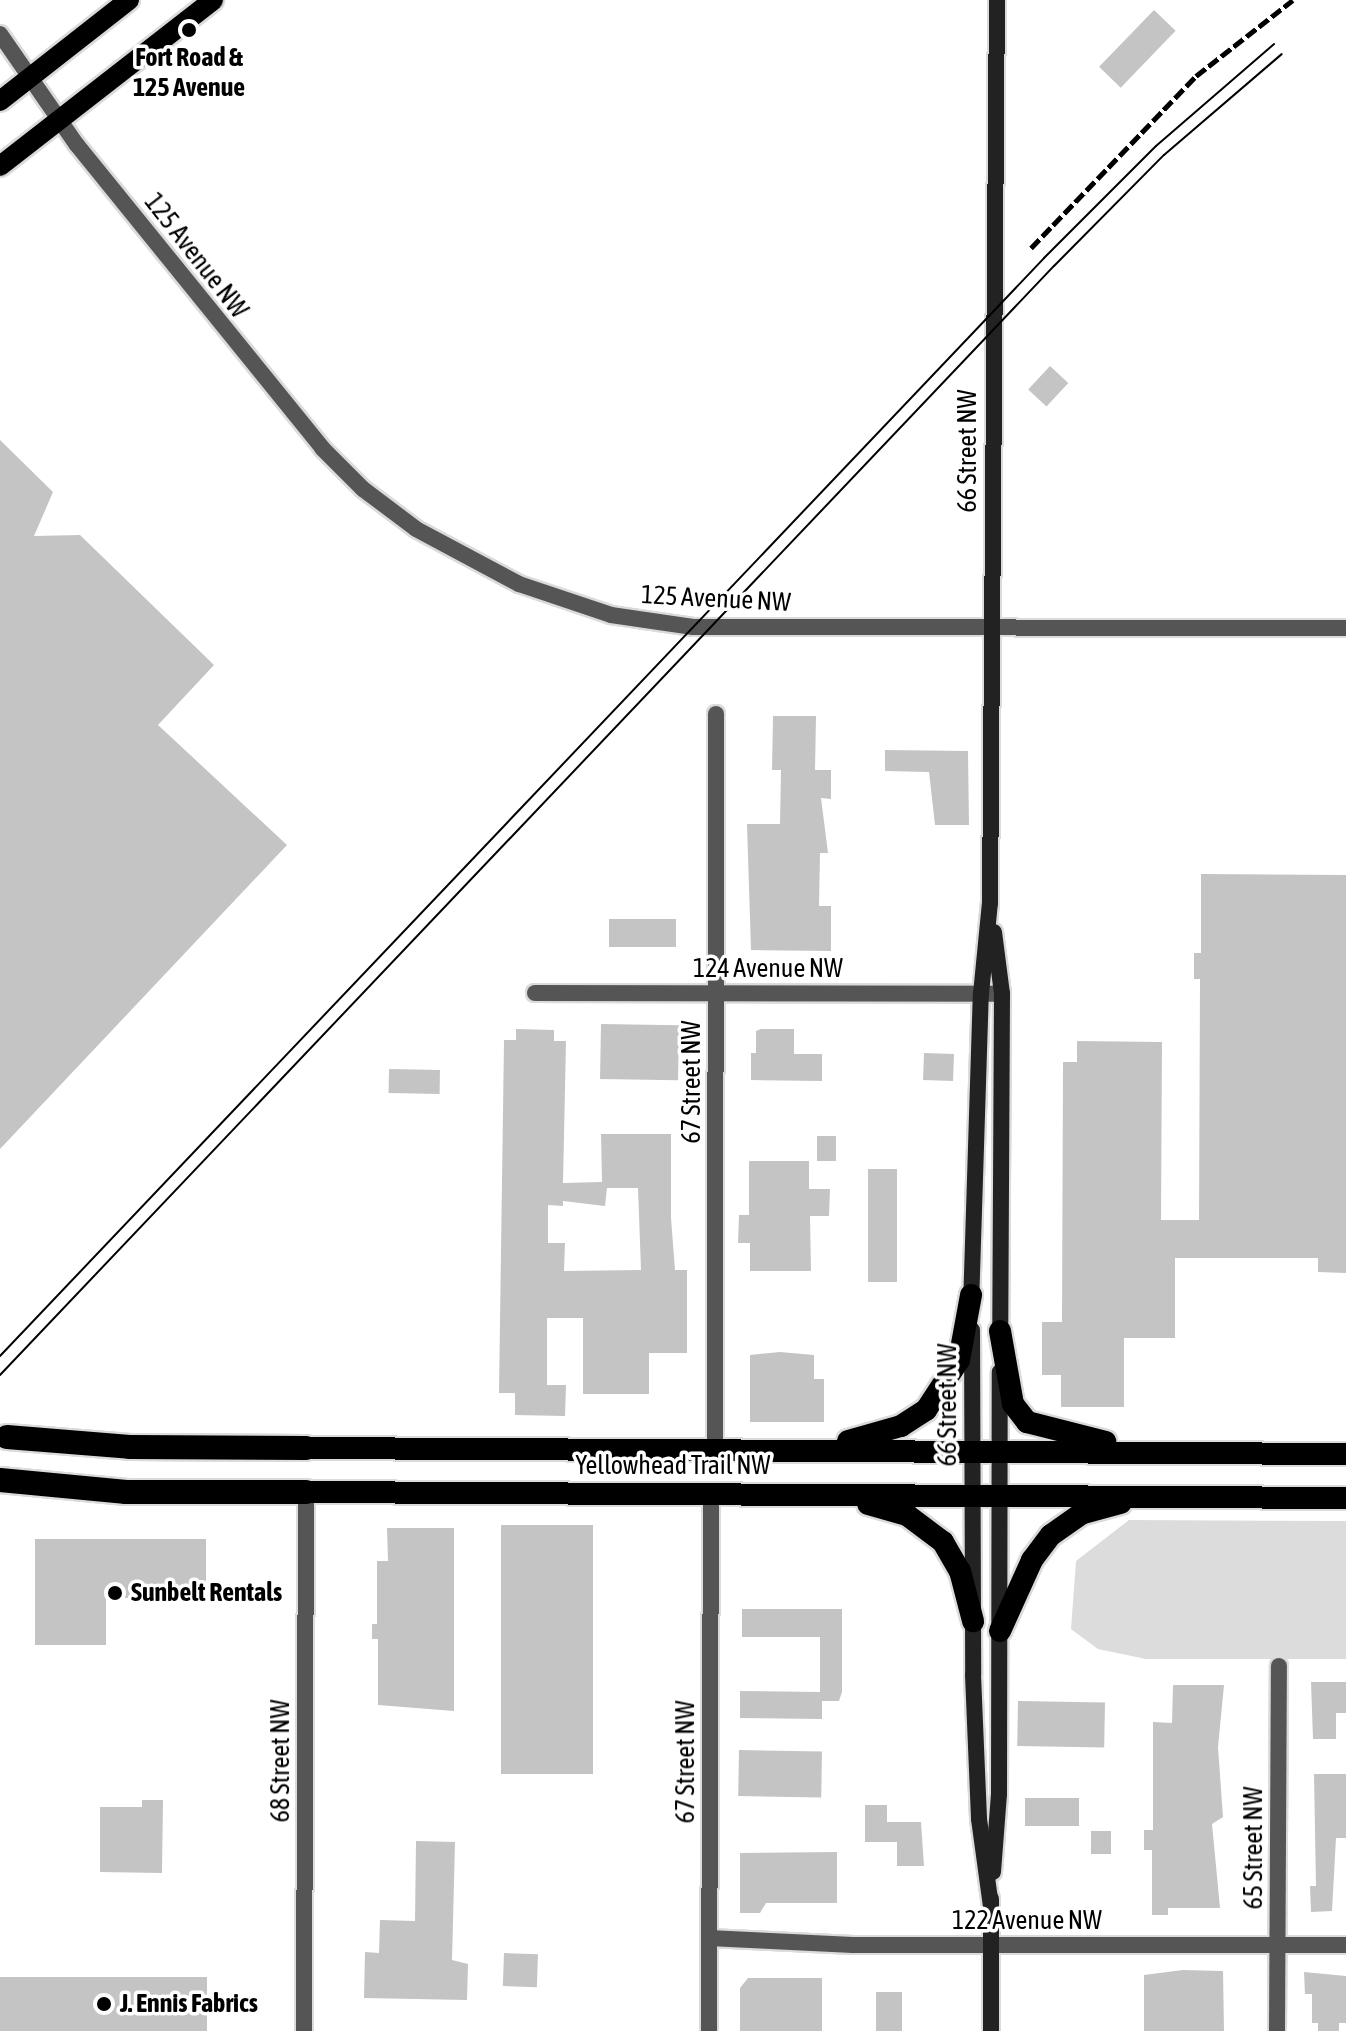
<!DOCTYPE html>
<html>
<head>
<meta charset="utf-8">
<style>
  body { margin:0 }
  #map { position:relative; width:1346px; height:2031px; overflow:hidden; background:#fff; font-family:"Asap Condensed",sans-serif }
  div>[style] { position:absolute }
  [style*='--x'] { left:calc(var(--x)*1px); top:calc(var(--y)*1px); width:calc(var(--w)*1px); rotate:calc(var(--a)*1deg) }
  .green>* { inset:0; background:#dcdcdc }
  .building>* { inset:0; background:#c4c4c4; transform-origin:0 0 }
  .roads { filter:drop-shadow(2px 0 #dbdbdb) drop-shadow(-2px 0 #dbdbdb) drop-shadow(0 2px #dbdbdb) drop-shadow(0 -2px #dbdbdb) }
  .minor>* { height:16px; margin:-8px; padding:0 8px; transform-origin:8px; border-radius:8px; background:#555 }
  .tertiary>* { height:16px; margin:-8px; padding:0 8px; transform-origin:8px; border-radius:8px; background:#555 }
  .secondary>* { height:16px; margin:-8px; padding:0 8px; transform-origin:8px; border-radius:8px; background:#222 }
  .primary>* { height:20px; margin:-10px; padding:0 10px; transform-origin:10px; border-radius:10px; background:#000 }
  .trunk>* { height:22px; margin:-11px; padding:0 11px; transform-origin:11px; border-radius:11px; background:#000 }
  .motorway>* { height:24px; margin:-12px; padding:0 12px; transform-origin:12px; border-radius:12px; background:#000 }
  .tram>* { height:2px; margin:-1px; padding:0 1px; transform-origin:1px; border-radius:1px; background:#000 }
  .rail>* { height:5px; margin-top:-2.5px; transform-origin:0; background:repeating-linear-gradient(90deg,#000 0 12px,transparent 0 16px) }
  .dots>* { width:22px; height:22px; translate:-50% -50%; box-sizing:border-box; border:4px solid #fff; border-radius:50% }
  span { translate:-50% -50%; white-space:nowrap; text-align:center; line-height:1.15; -webkit-text-stroke:7px #fff; paint-order:stroke }
  .poi-label { font-size:26px; color:#000; font-weight:700 }
  .left { translate:0 -50%; text-align:left }
  .street-label { font-size:26px; color:#000 }
</style>
</head>
<body>
<div id="map">
  <div class="green">
    <i style="clip-path:polygon(1129px 1520px,1346px 1521px,1346px 1659px,1146px 1659px,1098px 1649px,1071px 1629px,1076px 1561px)"></i>
  </div>
  <div class="building">
    <i style="left:1154px;top:10px;width:30px;height:79px;rotate:44deg"></i>
    <i style="left:1050px;top:366px;width:25px;height:32px;rotate:43deg"></i>
    <i style="clip-path:polygon(0 440px,53px 492px,34px 536px,80px 535px,214px 665px,158px 725px,287px 845px,0 1149px)"></i>
    <i style="clip-path:polygon(773px 716px,816px 716px,815px 770px,831px 770px,831px 799px,821px 798px,828px 853px,820px 853px,819px 906px,831px 906px,831px 951px,751px 950px,747px 824px,780px 824px,781px 770px,772px 770px)"></i>
    <i style="clip-path:polygon(885px 750px,968px 751px,969px 825px,935px 825px,929px 772px,885px 771px)"></i>
    <i style="clip-path:polygon(1201px 874px,1346px 875px,1346px 1273px,1318px 1272px,1318px 1258px,1175px 1258px,1175px 1338px,1124px 1338px,1124px 1407px,1061px 1407px,1061px 1375px,1042px 1375px,1042px 1322px,1062px 1322px,1063px 1062px,1077px 1062px,1077px 1041px,1162px 1042px,1161px 1220px,1199px 1220px,1200px 979px,1194px 979px,1194px 953px,1201px 953px)"></i>
    <i style="left:609px;top:919px;width:67px;height:28px"></i>
    <i style="left:601px;top:1024px;width:78px;height:55px;rotate:1deg"></i>
    <i style="clip-path:polygon(evenodd,516px 1029px,554px 1030px,554px 1041px,566px 1041px,563px 1183px,602px 1182px,601px 1134px,671px 1134px,671px 1218px,675px 1270px,687px 1270px,687px 1353px,649px 1353px,649px 1394px,583px 1394px,583px 1318px,547px 1318px,547px 1385px,566px 1385px,565px 1416px,515px 1415px,515px 1393px,499px 1393px,504px 1040px,516px 1040px,516px 1029px,607px 1188px,638px 1188px,641px 1270px,564px 1271px,565px 1243px,548px 1243px,548px 1205px,563px 1206px,563px 1201px,605px 1206px,607px 1188px)"></i>
    <i style="clip-path:polygon(761px 1029px,794px 1029px,794px 1054px,822px 1054px,822px 1081px,751px 1080px,751px 1053px,756px 1053px,756px 1031px)"></i>
    <i style="left:924px;top:1053px;width:30px;height:27px;rotate:2deg"></i>
    <i style="left:389px;top:1069px;width:51px;height:24px;rotate:1deg"></i>
    <i style="left:817px;top:1136px;width:19px;height:25px"></i>
    <i style="clip-path:polygon(749px 1161px,809px 1161px,809px 1189px,830px 1189px,829px 1216px,810px 1216px,811px 1271px,750px 1271px,750px 1243px,738px 1243px,739px 1215px,749px 1215px)"></i>
    <i style="left:868px;top:1169px;width:29px;height:113px"></i>
    <i style="clip-path:polygon(780px 1352px,814px 1355px,814px 1379px,824px 1379px,824px 1422px,750px 1422px,750px 1355px)"></i>
    <i style="left:501px;top:1525px;width:92px;height:249px"></i>
    <i style="clip-path:polygon(387px 1528px,454px 1528px,454px 1711px,378px 1705px,378px 1639px,372px 1639px,372px 1624px,377px 1624px,377px 1561px,388px 1561px)"></i>
    <i style="clip-path:polygon(35px 1539px,206px 1539px,206px 1598px,106px 1598px,106px 1645px,35px 1645px)"></i>
    <i style="clip-path:polygon(742px 1609px,842px 1609px,842px 1692px,839px 1701px,822px 1701px,822px 1719px,740px 1718px,740px 1691px,820px 1692px,820px 1637px,742px 1637px)"></i>
    <i style="clip-path:polygon(1311px 1682px,1346px 1682px,1346px 1713px,1336px 1713px,1336px 1739px,1313px 1739px)"></i>
    <i style="clip-path:polygon(1173px 1685px,1224px 1685px,1218px 1747px,1223px 1817px,1212px 1824px,1220px 1908px,1168px 1908px,1168px 1915px,1152px 1915px,1152px 1850px,1144px 1850px,1144px 1830px,1153px 1830px,1153px 1722px,1172px 1723px)"></i>
    <i style="left:1018px;top:1701px;width:87px;height:45px;rotate:1deg"></i>
    <i style="left:739px;top:1750px;width:83px;height:46px;rotate:1deg"></i>
    <i style="clip-path:polygon(1314px 1774px,1346px 1774px,1346px 1838px,1336px 1838px,1332px 1911px,1311px 1912px,1310px 1886px,1316px 1886px)"></i>
    <i style="left:1025px;top:1798px;width:54px;height:28px"></i>
    <i style="clip-path:polygon(142px 1800px,163px 1800px,162px 1873px,100px 1872px,100px 1807px,142px 1807px)"></i>
    <i style="clip-path:polygon(865px 1805px,887px 1805px,887px 1822px,921px 1822px,924px 1866px,897px 1866px,897px 1842px,865px 1842px)"></i>
    <i style="left:1091px;top:1831px;width:20px;height:23px"></i>
    <i style="clip-path:polygon(416px 1841px,455px 1842px,452px 1960px,468px 1964px,467px 2000px,364px 1998px,365px 1952px,379px 1953px,380px 1920px,415px 1921px)"></i>
    <i style="clip-path:polygon(837px 1852px,837px 1903px,766px 1903px,760px 1913px,740px 1913px,740px 1853px)"></i>
    <i style="left:504px;top:1953px;width:34px;height:33px;rotate:2deg"></i>
    <i style="clip-path:polygon(1183px 1970px,1223px 1971px,1224px 2031px,1144px 2031px,1144px 1975px)"></i>
    <i style="clip-path:polygon(1304px 1972px,1346px 1976px,1346px 2023px,1339px 2023px,1339px 2031px,1318px 2031px,1318px 2023px,1312px 2023px,1312px 1994px,1305px 1994px)"></i>
    <i style="left:0;top:1977px;width:207px;height:54px"></i>
    <i style="clip-path:polygon(748px 1978px,822px 1978px,822px 2031px,740px 2031px,740px 1988px)"></i>
    <i style="left:876px;top:1992px;width:26px;height:39px"></i>
  </div>
  <div class="roads">
    <div class="minor">
      <i style="--x:535;--y:993;--w:467;--a:0.1"></i>
      <i style="--x:715;--y:1449;--w:735;--a:-89.92"></i>
      <i style="--x:709;--y:1938;--w:144;--a:2.8"></i>
      <i style="--x:853;--y:1945;--w:493;--a:0"></i>
      <i style="--x:304;--y:2031;--w:539;--a:-89.79"></i>
      <i style="--x:709;--y:2031;--w:537;--a:-89.79"></i>
      <i style="--x:1277;--y:2031;--w:365;--a:-89.7"></i>
    </div>
    <div class="tertiary">
      <i style="--x:0;--y:34;--w:135;--a:55.3"></i>
      <i style="--x:77;--y:145;--w:390;--a:51"></i>
      <i style="--x:322;--y:448;--w:58;--a:45"></i>
      <i style="--x:363;--y:489;--w:66;--a:37"></i>
      <i style="--x:416;--y:529;--w:117;--a:28.1"></i>
      <i style="--x:519;--y:584;--w:97;--a:18.6"></i>
      <i style="--x:611;--y:615;--w:83;--a:8.3"></i>
      <i style="--x:693;--y:627;--w:653;--a:0.09"></i>
    </div>
    <div class="secondary">
      <i style="--x:994;--y:932;--w:63;--a:82.6"></i>
      <i style="--x:1002;--y:994;--w:346;--a:90.3"></i>
      <i style="--x:971;--y:1306;--w:312;--a:-88.2"></i>
      <i style="--x:981;--y:994;--w:91;--a:-84.4"></i>
      <i style="--x:990;--y:903;--w:903;--a:-89.56"></i>
      <i style="--x:972;--y:1330;--w:345;--a:89.8"></i>
      <i style="--x:973;--y:1675;--w:144;--a:87.6"></i>
      <i style="--x:979;--y:1819;--w:89;--a:82.2"></i>
      <i style="--x:993;--y:1872;--w:78;--a:-85.6"></i>
      <i style="--x:999;--y:1794;--w:422;--a:-89.9"></i>
      <i style="--x:991;--y:2031;--w:132;--a:-90"></i>
    </div>
    <div class="primary">
      <i style="--x:0;--y:101;--w:164;--a:-38.1"></i>
      <i style="--x:0;--y:166;--w:270;--a:-37.9"></i>
    </div>
    <div class="trunk">
      <i style="--x:1000;--y:1331;--w:74;--a:79.9"></i>
      <i style="--x:1013;--y:1404;--w:23;--a:52"></i>
      <i style="--x:1027;--y:1422;--w:81;--a:14.2"></i>
      <i style="--x:848;--y:1441;--w:55;--a:-15.8"></i>
      <i style="--x:901;--y:1426;--w:30;--a:-33"></i>
      <i style="--x:926;--y:1410;--w:60;--a:-56.6"></i>
      <i style="--x:959;--y:1360;--w:66;--a:-79.5"></i>
      <i style="--x:306;--y:1448;--w:1040;--a:0.33"></i>
      <i style="--x:306;--y:1492;--w:1040;--a:0.33"></i>
      <i style="--x:868;--y:1504;--w:41;--a:15.8"></i>
      <i style="--x:907;--y:1515;--w:45;--a:36.9"></i>
      <i style="--x:943;--y:1542;--w:34;--a:60"></i>
      <i style="--x:960;--y:1571;--w:52;--a:75.4"></i>
      <i style="--x:1000;--y:1631;--w:78;--a:-65.7"></i>
      <i style="--x:1032;--y:1560;--w:31;--a:-53"></i>
      <i style="--x:1051;--y:1535;--w:39;--a:-35"></i>
      <i style="--x:1083;--y:1513;--w:39;--a:-15"></i>
    </div>
    <div class="motorway">
      <i style="--x:7;--y:1437;--w:123;--a:4.6"></i>
      <i style="--x:130;--y:1447;--w:176;--a:0.3"></i>
      <i style="--x:0;--y:1480;--w:127;--a:5.4"></i>
      <i style="--x:126;--y:1492;--w:180;--a:0"></i>
    </div>
  </div>
  <div class="tram">
    <i style="--x:0;--y:1356;--w:1515;--a:-46.44"></i>
    <i style="--x:1044;--y:258;--w:158;--a:-45"></i>
    <i style="--x:1156;--y:146;--w:156;--a:-40.8"></i>
    <i style="--x:0;--y:1375;--w:1530;--a:-46.46"></i>
    <i style="--x:1054;--y:266;--w:156;--a:-45.3"></i>
    <i style="--x:1164;--y:155;--w:155;--a:-40.6"></i>
  </div>
  <div class="rail">
    <i style="--x:1031;--y:248;--w:238;--a:-46.2"></i>
    <i style="--x:1196;--y:76;--w:123;--a:-38.1"></i>
  </div>
  <div class="dots">
    <i style="left:189px;top:30px;background:#000"></i>
    <i style="left:115px;top:1593px;background:#000"></i>
    <i style="left:104px;top:2004px;background:#000"></i>
  </div>
  <div class="poi-label">
    <span style="left:189px;top:73px">Fort Road &amp;<br>125 Avenue</span>
    <span class="left" style="left:131px;top:1593px">Sunbelt Rentals</span>
    <span class="left" style="left:120px;top:2004px">J. Ennis Fabrics</span>
  </div>
  <div class="street-label">
    <span style="left:196px;top:256px;rotate:52deg">125 Avenue NW</span>
    <span style="left:968px;top:451px;rotate:-90deg">66 Street NW</span>
    <span style="left:716px;top:599px;rotate:3deg">125 Avenue NW</span>
    <span style="left:768px;top:969px">124 Avenue NW</span>
    <span style="left:692px;top:1082px;rotate:-90deg">67 Street NW</span>
    <span style="left:948px;top:1405px;rotate:-90deg">66 Street NW</span>
    <span style="left:673px;top:1466px">Yellowhead Trail NW</span>
    <span style="left:281px;top:1761px;rotate:-90deg">68 Street NW</span>
    <span style="left:686px;top:1762px;rotate:-90deg">67 Street NW</span>
    <span style="left:1254px;top:1848px;rotate:-90deg">65 Street NW</span>
    <span style="left:1027px;top:1921px">122 Avenue NW</span>
  </div>
</div>
</body>
</html>
